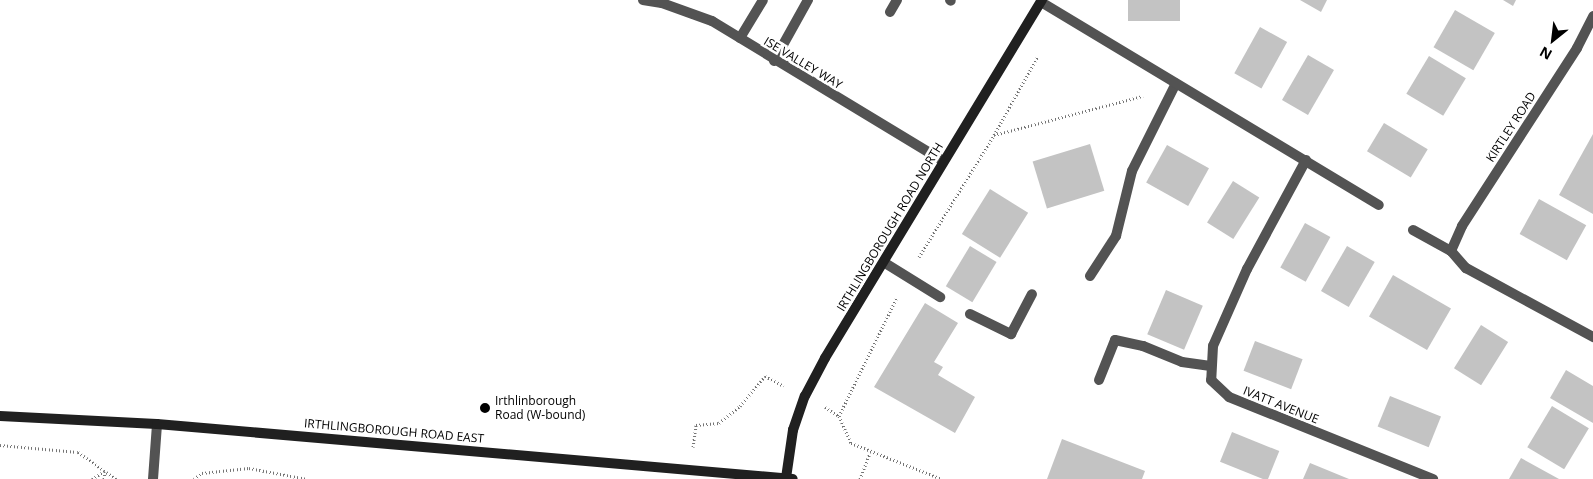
<!DOCTYPE html>
<html>
<head>
<meta charset="utf-8">
<style>
  body { margin:0 }
  #map { position:relative; width:1593px; height:479px; overflow:hidden; background:#fff; font-family:"Open Sans",sans-serif }
  div>[style] { position:absolute }
  [style*='--x'] { left:calc(var(--x)*1px); top:calc(var(--y)*1px); width:calc(var(--w)*1px); rotate:calc(var(--a)*1deg) }
  .building>* { inset:0; background:#c3c3c3; transform-origin:0 0 }
  .path>* { height:3px; margin-top:-1.5px; transform-origin:0; background:repeating-linear-gradient(90deg,#757575 0 1px,transparent 0 3.5px) }
  .service>* { height:10px; margin:-5px; padding:0 5px; transform-origin:5px; border-radius:5px; background:#535353 }
  .minor>* { height:10px; margin:-5px; padding:0 5px; transform-origin:5px; border-radius:5px; background:#535353 }
  .secondary>* { height:10px; margin:-5px; padding:0 5px; transform-origin:5px; border-radius:5px; background:#202020 }
  .dots>* { width:14px; height:14px; translate:-50% -50%; box-sizing:border-box; border:2px solid #fff; border-radius:50% }
  span { translate:-50% -50%; white-space:nowrap; text-align:center; line-height:1.15; -webkit-text-stroke:5px #fff; paint-order:stroke }
  .street-label { font-size:12px; color:#000 }
  .poi-label { font-size:12px; color:#000 }
  .left { translate:0 -50%; text-align:left }
  .north { position:absolute; left:1528px; top:15px; width:50px; height:50px; -webkit-text-stroke:4px #fff; paint-order:stroke; rotate:209deg; font-size:14px; font-weight:700; line-height:20px; text-align:center; color:#000 }
  .north::after { content:''; display:block; margin:auto; width:18px; height:22px; background:#000; clip-path:polygon(50% 0,100% 100%,50% 72%,0 100%) }
</style>
</head>
<body>
<div id="map">
  <div class="building">
    <i style="left:1128px;top:0;width:52px;height:21px"></i>
    <i style="clip-path:polygon(1300px 0,1327px 0,1321px 12px)"></i>
    <i style="clip-path:polygon(1503px 0,1516px 0,1513px 6px)"></i>
    <i style="left:1455px;top:10px;width:46px;height:43px;rotate:30deg"></i>
    <i style="left:1260px;top:27px;width:31px;height:53px;rotate:29deg"></i>
    <i style="left:1308px;top:55px;width:30px;height:52px;rotate:30deg"></i>
    <i style="left:1429px;top:56px;width:43px;height:44px;rotate:31deg"></i>
    <i style="left:1384px;top:123px;width:51px;height:33px;rotate:31deg"></i>
    <i style="clip-path:polygon(1593px 134px,1593px 214px,1559px 195px)"></i>
    <i style="left:1090px;top:144px;width:49px;height:60px;rotate:73deg"></i>
    <i style="left:1167px;top:145px;width:48px;height:43px;rotate:29deg"></i>
    <i style="left:1233px;top:181px;width:31px;height:49px;rotate:32deg"></i>
    <i style="left:990px;top:189px;width:45px;height:53px;rotate:32deg"></i>
    <i style="left:1539px;top:199px;width:54px;height:40px;rotate:29deg"></i>
    <i style="left:1305px;top:223px;width:29px;height:51px;rotate:29deg"></i>
    <i style="left:970px;top:246px;width:31px;height:47px;rotate:31deg"></i>
    <i style="left:1347px;top:246px;width:32px;height:52px;rotate:30deg"></i>
    <i style="left:1393px;top:275px;width:67px;height:48px;rotate:30deg"></i>
    <i style="left:1166px;top:290px;width:40px;height:48px;rotate:23deg"></i>
    <i style="clip-path:polygon(925px 303px,958px 323px,934px 362px,943px 367px,938px 375px,975px 397px,955px 433px,874px 387px)"></i>
    <i style="left:1481px;top:325px;width:32px;height:51px;rotate:32deg"></i>
    <i style="left:1255px;top:341px;width:51px;height:32px;rotate:21deg"></i>
    <i style="clip-path:polygon(1566px 370px,1593px 386px,1593px 423px,1550px 398px)"></i>
    <i style="left:1390px;top:396px;width:55px;height:33px;rotate:22deg"></i>
    <i style="left:1552px;top:406px;width:43px;height:48px;rotate:31deg"></i>
    <i style="left:1232px;top:432px;width:51px;height:32px;rotate:22deg"></i>
    <i style="clip-path:polygon(1062px 439px,1145px 471px,1142px 479px,1047px 479px)"></i>
    <i style="clip-path:polygon(1521px 458px,1559px 479px,1509px 479px)"></i>
    <i style="clip-path:polygon(1310px 463px,1349px 479px,1303px 479px)"></i>
  </div>
  <div class="path">
    <i style="--x:994;--y:135;--w:154;--a:-14.7"></i>
    <i style="--x:919;--y:257;--w:143;--a:-58.4"></i>
    <i style="--x:994;--y:135;--w:90;--a:-60.9"></i>
    <i style="--x:825;--y:407;--w:17;--a:33"></i>
    <i style="--x:839;--y:416;--w:30;--a:66"></i>
    <i style="--x:851;--y:443;--w:98;--a:21.6"></i>
    <i style="--x:839;--y:416;--w:132;--a:-64"></i>
    <i style="--x:0;--y:445;--w:78;--a:5.1"></i>
    <i style="--x:78;--y:452;--w:47;--a:35.4"></i>
    <i style="--x:693;--y:447;--w:22;--a:-82"></i>
    <i style="--x:696;--y:425;--w:23;--a:-5"></i>
    <i style="--x:719;--y:423;--w:27;--a:-39"></i>
    <i style="--x:740;--y:406;--w:39;--a:-50"></i>
    <i style="--x:765;--y:376;--w:21;--a:28"></i>
    <i style="--x:92;--y:479;--w:15;--a:-32"></i>
    <i style="--x:104;--y:479;--w:7;--a:-82"></i>
    <i style="--x:194;--y:479;--w:10;--a:-37"></i>
    <i style="--x:202;--y:473;--w:47;--a:-6.1"></i>
    <i style="--x:249;--y:468;--w:59;--a:10.7"></i>
    <i style="--x:860;--y:479;--w:28;--a:-69"></i>
  </div>
  <div class="service">
    <i style="--x:950;--y:0;--w:1;--a:45"></i>
    <i style="--x:890;--y:12;--w:14;--a:-60"></i>
    <i style="--x:740;--y:38;--w:44;--a:-58.8"></i>
    <i style="--x:774;--y:61;--w:70;--a:-60.9"></i>
    <i style="--x:885;--y:263;--w:65;--a:31.7"></i>
    <i style="--x:1090;--y:276;--w:48;--a:-57"></i>
    <i style="--x:1116;--y:236;--w:67;--a:-76.2"></i>
    <i style="--x:1132;--y:171;--w:98;--a:-63.4"></i>
    <i style="--x:970;--y:314;--w:46;--a:26"></i>
    <i style="--x:1011;--y:334;--w:45;--a:-62.3"></i>
    <i style="--x:1099;--y:380;--w:43;--a:-68.2"></i>
    <i style="--x:1115;--y:340;--w:29;--a:12"></i>
    <i style="--x:1143;--y:346;--w:42;--a:22.3"></i>
    <i style="--x:1182;--y:362;--w:27;--a:8"></i>
    <i style="--x:153;--y:479;--w:55;--a:-85.8"></i>
  </div>
  <div class="minor">
    <i style="--x:643;--y:0;--w:19;--a:9"></i>
    <i style="--x:662;--y:3;--w:53;--a:19.8"></i>
    <i style="--x:712;--y:21;--w:270;--a:31.2"></i>
    <i style="--x:1041;--y:2;--w:394;--a:31"></i>
    <i style="--x:1306;--y:160;--w:124;--a:118.4"></i>
    <i style="--x:1247;--y:269;--w:84;--a:113.8"></i>
    <i style="--x:1213;--y:346;--w:34;--a:93"></i>
    <i style="--x:1211;--y:380;--w:25;--a:43"></i>
    <i style="--x:1229;--y:397;--w:220;--a:21.9"></i>
    <i style="--x:1413;--y:230;--w:43;--a:28.9"></i>
    <i style="--x:1451;--y:251;--w:23;--a:49"></i>
    <i style="--x:1466;--y:268;--w:145;--a:28.5"></i>
    <i style="--x:1451;--y:251;--w:27;--a:-66"></i>
    <i style="--x:1462;--y:226;--w:212;--a:-57.1"></i>
    <i style="--x:1577;--y:48;--w:36;--a:-63"></i>
  </div>
  <div class="secondary">
    <i style="--x:0;--y:416;--w:157;--a:2.9"></i>
    <i style="--x:157;--y:424;--w:638;--a:4.94"></i>
    <i style="--x:786;--y:478;--w:49;--a:-81.7"></i>
    <i style="--x:793;--y:430;--w:36;--a:-71"></i>
    <i style="--x:805;--y:396;--w:43;--a:-62.2"></i>
    <i style="--x:825;--y:358;--w:419;--a:-58.8"></i>
  </div>
  <div class="dots">
    <i style="left:485px;top:408px;background:#000"></i>
  </div>
  <div class="street-label">
    <span style="left:803px;top:63px;rotate:31deg">ISE VALLEY WAY</span>
    <span style="left:1511px;top:127px;rotate:-57deg">KIRTLEY ROAD</span>
    <span style="left:890px;top:227px;rotate:-59deg">IRTHLINGBOROUGH ROAD NORTH</span>
    <span style="left:1281px;top:405px;rotate:22deg">IVATT AVENUE</span>
    <span style="left:394px;top:431px;rotate:5deg">IRTHLINGBOROUGH ROAD EAST</span>
  </div>
  <div class="poi-label">
    <span class="left" style="left:495px;top:408px">Irthlinborough<br>Road (W-bound)</span>
  </div>
  <div class="north">N</div>
</div>
</body>
</html>
